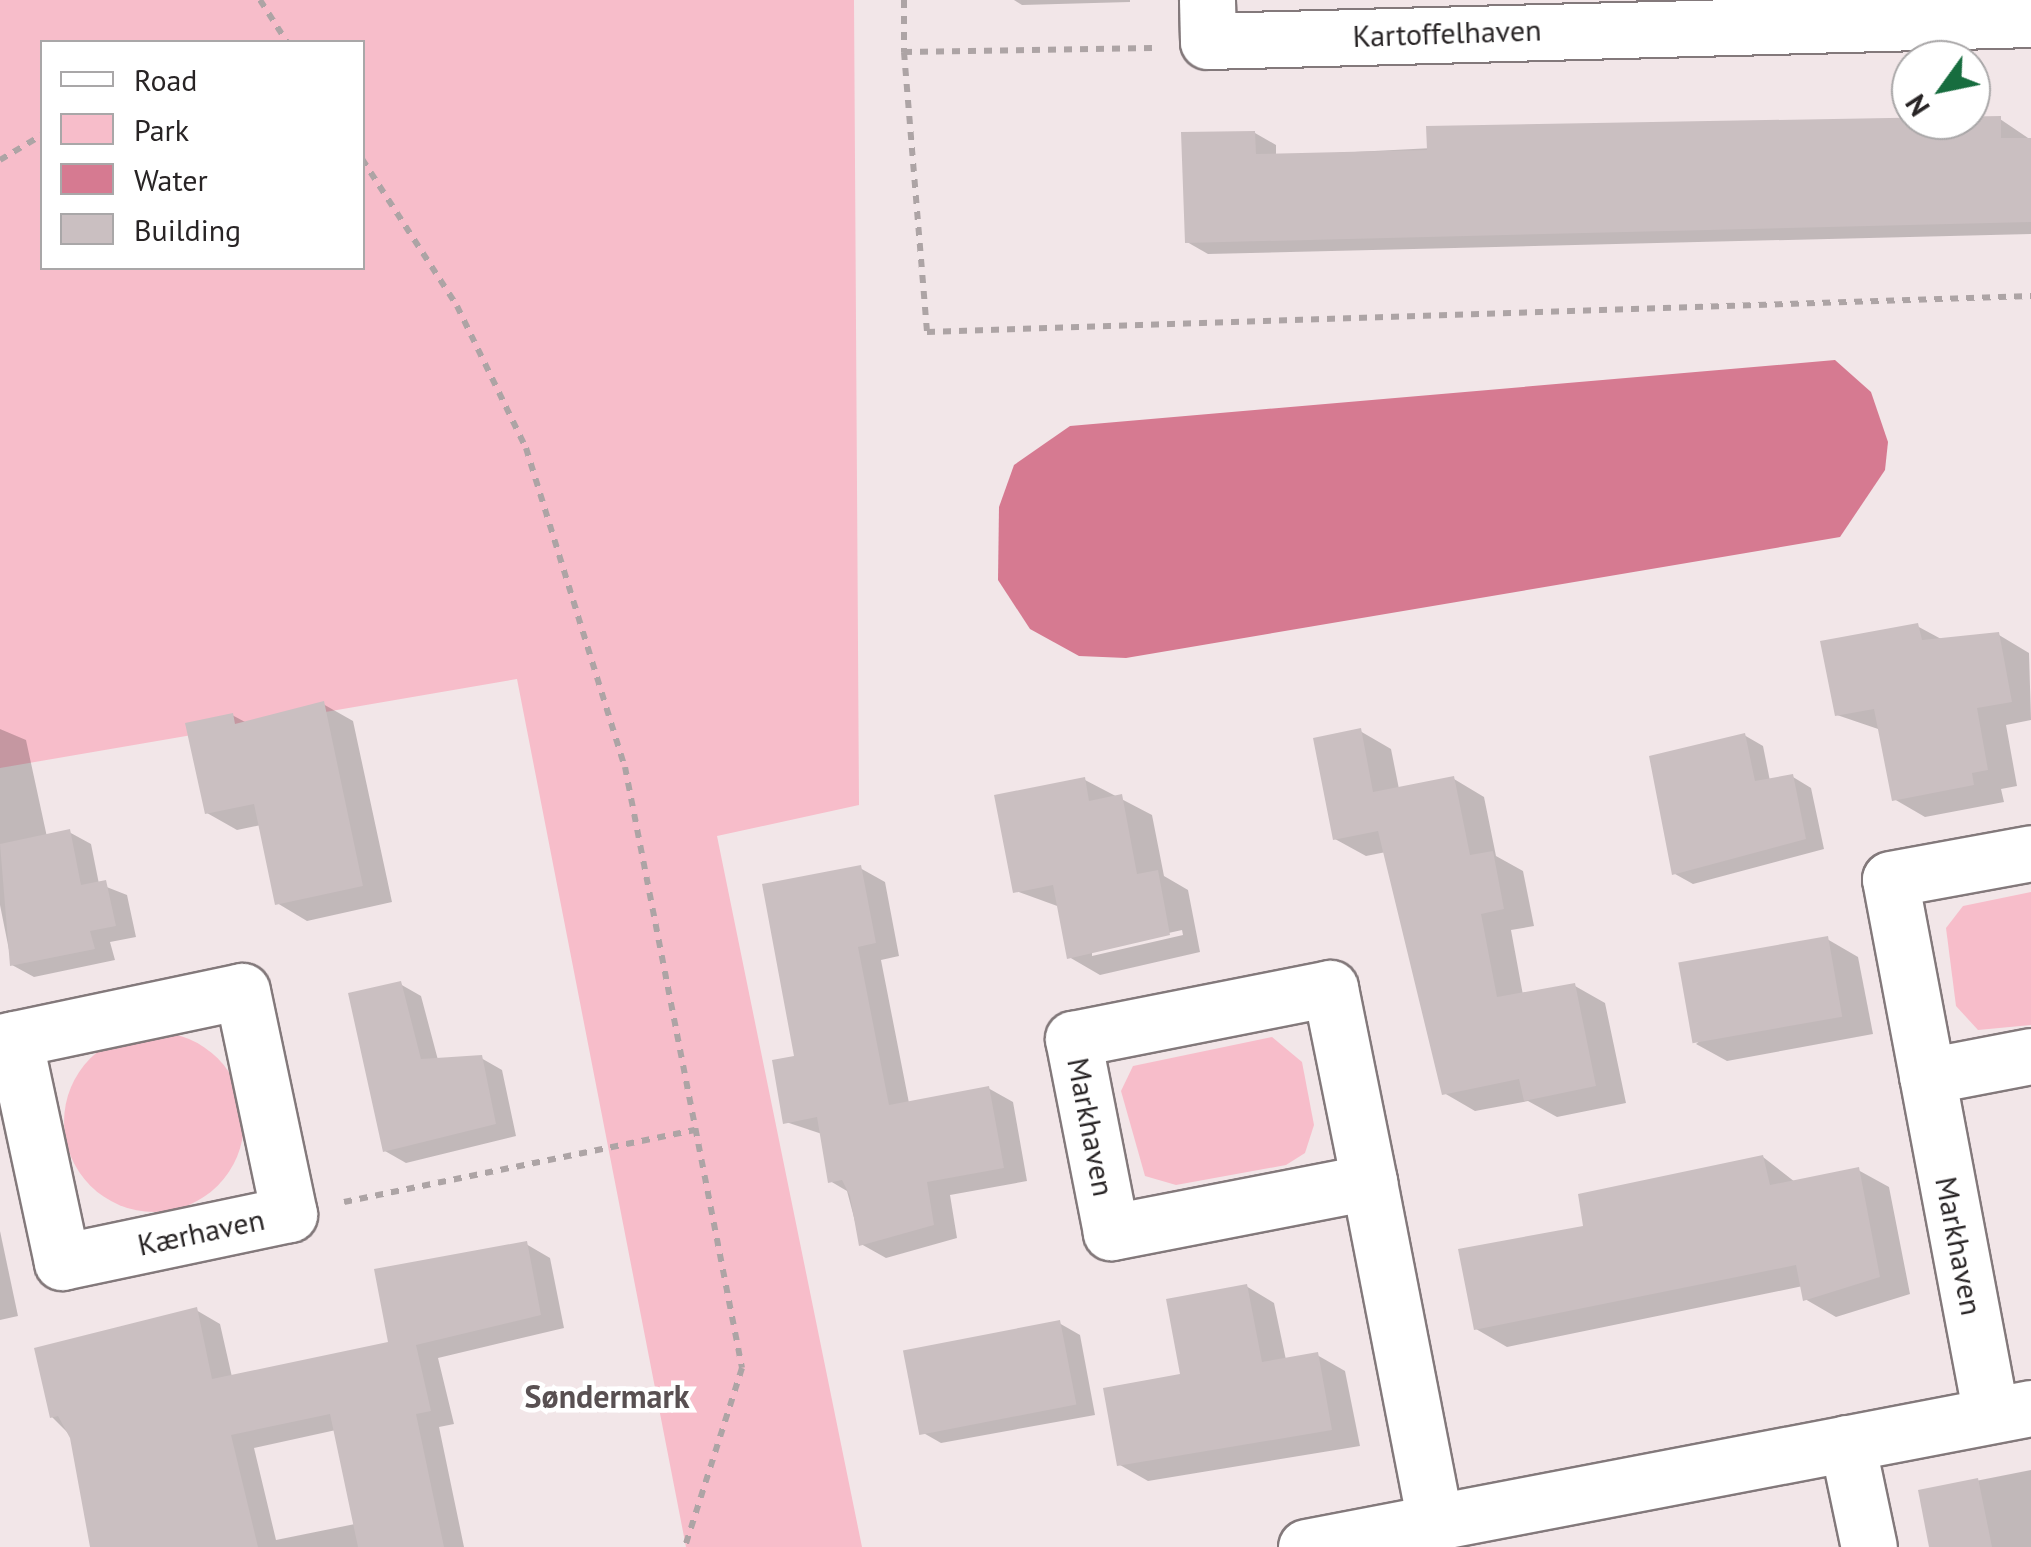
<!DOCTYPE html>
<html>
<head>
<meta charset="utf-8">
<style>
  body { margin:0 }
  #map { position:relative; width:2031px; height:1547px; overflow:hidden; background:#f2e6e8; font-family:"PT Sans",sans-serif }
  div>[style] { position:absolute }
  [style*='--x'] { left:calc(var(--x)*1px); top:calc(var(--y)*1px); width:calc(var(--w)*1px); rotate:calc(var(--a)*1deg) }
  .green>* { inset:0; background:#f7bdca }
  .round { border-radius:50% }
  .water>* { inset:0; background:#d67a91 }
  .shadow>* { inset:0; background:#0003 }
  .building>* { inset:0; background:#cabfc1; transform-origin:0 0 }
  .path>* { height:6px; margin-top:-3px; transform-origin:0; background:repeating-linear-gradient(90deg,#ada4a5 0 8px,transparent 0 16px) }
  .roads { filter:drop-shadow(2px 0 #83797b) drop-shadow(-2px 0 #83797b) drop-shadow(0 2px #83797b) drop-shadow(0 -2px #83797b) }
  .minor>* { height:55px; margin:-27.5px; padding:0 27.5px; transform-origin:27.5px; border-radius:27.5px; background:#fff }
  span { translate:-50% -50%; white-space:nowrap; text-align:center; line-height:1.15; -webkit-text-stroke:9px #fff; paint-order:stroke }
  .street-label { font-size:30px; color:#282425 }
  .neighbourhood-label { font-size:32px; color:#595052; font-weight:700 }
  .legend { position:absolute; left:40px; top:40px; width:325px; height:230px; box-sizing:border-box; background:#fff; border:2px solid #a9a7a8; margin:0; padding:12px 18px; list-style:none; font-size:30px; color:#282425 }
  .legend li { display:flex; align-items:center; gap:20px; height:50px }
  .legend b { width:50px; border:2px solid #a9a7a8 }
  .north { position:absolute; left:1891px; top:40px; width:100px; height:100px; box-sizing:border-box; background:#fff; border:2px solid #a9a7a8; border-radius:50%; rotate:237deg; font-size:28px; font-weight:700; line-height:40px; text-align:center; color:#282425 }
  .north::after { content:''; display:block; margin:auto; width:35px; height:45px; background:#176d3f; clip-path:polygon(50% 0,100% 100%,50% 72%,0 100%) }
</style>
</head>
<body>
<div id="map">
  <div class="green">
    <i style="clip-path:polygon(evenodd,0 0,854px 0,859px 805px,717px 836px,862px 1547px,686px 1547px,517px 679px,0 768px,0 0,42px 42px,362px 42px,362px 268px,42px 268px,42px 42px)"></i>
    <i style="clip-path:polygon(2031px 892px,2031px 1025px,1978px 1030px,1956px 1006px,1946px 928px,1963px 906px)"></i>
    <i class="round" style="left:64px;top:1032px;width:180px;height:180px"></i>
    <i style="clip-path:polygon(1272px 1037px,1302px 1062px,1314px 1125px,1305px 1153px,1286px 1165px,1176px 1185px,1145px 1176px,1121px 1091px,1133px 1066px)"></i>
  </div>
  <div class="water">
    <i style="clip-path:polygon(1835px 360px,1871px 392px,1888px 442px,1885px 470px,1840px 537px,1126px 658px,1079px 656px,1030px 629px,998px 580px,999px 507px,1014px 465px,1070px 426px)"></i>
  </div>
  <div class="shadow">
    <i style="clip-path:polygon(1014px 0,1130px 0,1130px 2px,1022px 5px)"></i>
    <i style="clip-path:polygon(2000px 119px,2031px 140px,2031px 234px,1208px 254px,1187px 242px,1255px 133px,1276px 145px,1276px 156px)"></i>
    <i style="clip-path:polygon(1917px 626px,1943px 640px,1999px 635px,2029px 653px,2031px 720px,2006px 725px,2017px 786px,2001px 789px,2004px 802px,1925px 817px,1894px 799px,1881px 730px,1837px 715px)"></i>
    <i style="clip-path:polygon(323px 704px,353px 721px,392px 902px,307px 921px,277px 903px,261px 825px,237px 830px,207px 813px,232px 715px,247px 723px)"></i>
    <i style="clip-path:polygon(0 729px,26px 740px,47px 837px,69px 832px,91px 844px,99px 884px,127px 895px,136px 937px,110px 942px,115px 960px,34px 977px,12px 965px,0 905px)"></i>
    <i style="clip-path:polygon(1360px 731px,1391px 749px,1399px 789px,1454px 779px,1484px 797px,1496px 856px,1523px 871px,1534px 926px,1511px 930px,1523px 995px,1575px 986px,1605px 1003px,1626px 1103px,1557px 1117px,1528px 1101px,1475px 1111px,1444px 1093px,1386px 852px,1366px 856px,1335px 839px)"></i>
    <i style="clip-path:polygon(1744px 735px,1763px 746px,1770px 781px,1793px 777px,1811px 788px,1824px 849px,1693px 884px,1675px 874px)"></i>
    <i style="clip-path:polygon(evenodd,1085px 780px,1152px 815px,1164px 876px,1188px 890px,1200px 952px,1100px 975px,1069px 957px,1060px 907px,1016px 891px,1085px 780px,1182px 930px,1183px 935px,1092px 956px,1092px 950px,1182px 930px)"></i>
    <i style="clip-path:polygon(860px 868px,885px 882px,899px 956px,881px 960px,909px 1103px,988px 1088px,1013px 1102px,1027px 1181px,950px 1195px,957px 1238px,886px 1258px,861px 1244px,847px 1191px,830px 1181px,822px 1134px,786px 1122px,797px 1058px)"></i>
    <i style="clip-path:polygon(1827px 939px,1858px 957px,1873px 1034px,1727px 1061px,1696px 1044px)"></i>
    <i style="clip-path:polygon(400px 984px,421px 996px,438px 1060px,481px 1058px,502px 1070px,516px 1136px,406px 1163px,385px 1151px)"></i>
    <i style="clip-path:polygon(1763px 1157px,1795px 1182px,1858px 1170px,1889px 1187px,1910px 1294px,1836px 1317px,1805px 1299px,1803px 1286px,1507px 1347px,1476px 1329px,1586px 1228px)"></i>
    <i style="clip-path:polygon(0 1231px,18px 1316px,0 1320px)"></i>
    <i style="clip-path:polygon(evenodd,526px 1244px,550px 1258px,564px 1328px,438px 1358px,454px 1424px,439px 1427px,464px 1547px,92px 1547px,72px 1437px,52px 1417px,196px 1310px,220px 1324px,232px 1377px,391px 1344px,526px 1244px,336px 1430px,355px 1524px,276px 1540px,254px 1448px,336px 1430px)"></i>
    <i style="clip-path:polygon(1246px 1286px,1274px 1303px,1286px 1360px,1317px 1355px,1345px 1371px,1360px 1446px,1148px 1481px,1120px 1465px)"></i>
    <i style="clip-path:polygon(1059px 1323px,1080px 1335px,1095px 1415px,941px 1443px,920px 1431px)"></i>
    <i style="clip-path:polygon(2031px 1470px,2031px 1547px,1931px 1547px,1920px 1492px)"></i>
  </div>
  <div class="building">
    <i style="clip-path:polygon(2001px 116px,2001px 138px,2031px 138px,2031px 222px,1185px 243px,1181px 132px,1255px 131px,1256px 154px,1427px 150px,1426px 126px)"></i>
    <i style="clip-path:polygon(1918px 623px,1922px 640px,1999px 632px,2012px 702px,1977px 708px,1988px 770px,1972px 773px,1974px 785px,1892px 801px,1874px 709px,1835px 716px,1820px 641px)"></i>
    <i style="clip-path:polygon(324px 701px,363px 886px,275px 905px,254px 804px,205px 814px,185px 723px,233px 713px,235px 724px)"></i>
    <i style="clip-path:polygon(1361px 728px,1373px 792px,1454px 776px,1470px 855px,1493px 851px,1504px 909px,1481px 914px,1497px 997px,1575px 983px,1596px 1086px,1524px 1101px,1519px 1079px,1442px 1095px,1378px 831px,1333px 840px,1313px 738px)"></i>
    <i style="clip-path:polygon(1745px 733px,1755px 781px,1793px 774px,1806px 839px,1672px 875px,1649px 756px)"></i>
    <i style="clip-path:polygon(1085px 777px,1089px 801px,1122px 794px,1137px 874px,1158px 870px,1170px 935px,1067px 959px,1053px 885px,1013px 893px,994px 795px)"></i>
    <i style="clip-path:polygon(70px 829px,81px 885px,106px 880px,116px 926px,90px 931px,95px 949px,10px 966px,0 844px)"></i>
    <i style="clip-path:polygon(861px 865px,876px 943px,858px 947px,889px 1105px,989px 1086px,1004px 1168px,927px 1182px,934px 1225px,859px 1246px,850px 1196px,842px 1180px,828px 1183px,817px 1117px,783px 1124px,772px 1060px,794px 1056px,762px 884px)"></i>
    <i style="left:1828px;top:936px;width:82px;height:152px;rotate:80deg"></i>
    <i style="clip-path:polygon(401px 981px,421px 1059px,482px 1055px,496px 1124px,383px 1152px,348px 993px)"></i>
    <i style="clip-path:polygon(1763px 1155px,1770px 1185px,1859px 1167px,1880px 1277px,1803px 1301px,1796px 1265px,1474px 1330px,1458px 1249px,1583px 1226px,1578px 1194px)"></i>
    <i style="clip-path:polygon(527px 1241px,541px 1315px,416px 1345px,431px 1411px,416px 1414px,444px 1547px,358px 1547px,330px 1414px,231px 1435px,258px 1547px,90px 1547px,70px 1438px,58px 1416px,50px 1418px,34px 1348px,197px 1307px,212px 1379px,388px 1342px,374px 1269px)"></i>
    <i style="clip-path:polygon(1247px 1284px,1262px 1362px,1318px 1352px,1332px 1430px,1117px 1466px,1103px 1388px,1180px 1374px,1166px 1299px)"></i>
    <i style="left:1060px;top:1320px;width:86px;height:160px;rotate:79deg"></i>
    <i style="clip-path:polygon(1978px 1478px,1992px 1547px,1929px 1547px,1918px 1490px)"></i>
  </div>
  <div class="path">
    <i style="--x:260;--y:0;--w:50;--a:57.3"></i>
    <i style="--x:904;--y:0;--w:52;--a:90"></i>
    <i style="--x:904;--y:52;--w:248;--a:-0.9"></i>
    <i style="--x:904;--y:52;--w:281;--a:85.3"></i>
    <i style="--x:927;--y:332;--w:1105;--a:-1.87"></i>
    <i style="--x:362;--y:159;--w:175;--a:57.1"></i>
    <i style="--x:457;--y:306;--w:158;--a:64.1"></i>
    <i style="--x:526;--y:448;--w:334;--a:72.8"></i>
    <i style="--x:625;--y:767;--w:612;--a:78.98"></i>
    <i style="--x:742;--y:1368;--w:188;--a:107.7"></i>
    <i style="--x:0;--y:160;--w:49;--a:-30.8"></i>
    <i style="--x:344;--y:1202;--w:358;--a:-11.6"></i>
  </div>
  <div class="roads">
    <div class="minor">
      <i style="--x:1207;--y:0;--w:41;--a:88.6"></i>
      <i style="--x:1208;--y:41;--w:823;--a:-1.53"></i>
      <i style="--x:0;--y:1042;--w:247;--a:-11.9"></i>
      <i style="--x:242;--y:991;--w:228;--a:78.1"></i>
      <i style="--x:289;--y:1214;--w:232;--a:168.1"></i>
      <i style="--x:62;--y:1262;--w:228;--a:-102.1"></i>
      <i style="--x:1927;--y:1076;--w:106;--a:-10.9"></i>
      <i style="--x:1369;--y:1182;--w:263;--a:169"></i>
      <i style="--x:1111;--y:1232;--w:197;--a:-101.1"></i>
      <i style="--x:1073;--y:1039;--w:262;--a:-11.2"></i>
      <i style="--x:1330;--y:988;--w:198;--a:78.6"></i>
      <i style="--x:1369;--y:1182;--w:346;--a:79"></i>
      <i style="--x:1991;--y:1415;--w:545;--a:-100.67"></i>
      <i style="--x:1890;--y:879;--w:143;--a:-10.4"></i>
      <i style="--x:1847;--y:1443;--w:106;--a:78.1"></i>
      <i style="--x:1306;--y:1547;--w:738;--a:-10.85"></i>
    </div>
  </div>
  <div class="street-label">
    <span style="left:1447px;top:33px;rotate:-2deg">Kartoffelhaven</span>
    <span style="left:1091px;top:1127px;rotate:79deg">Markhaven</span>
    <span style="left:201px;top:1232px;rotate:-12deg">Kærhaven</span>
    <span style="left:1959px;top:1246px;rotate:79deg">Markhaven</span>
  </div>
  <div class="neighbourhood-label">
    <span style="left:607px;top:1396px">Søndermark</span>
  </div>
  <ul class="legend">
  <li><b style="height:12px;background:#fff"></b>Road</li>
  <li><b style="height:28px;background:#f7bdca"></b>Park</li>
  <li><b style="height:28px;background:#d67a91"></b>Water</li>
  <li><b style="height:28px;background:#cabfc1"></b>Building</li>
  </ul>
  <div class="north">N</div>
</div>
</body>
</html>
